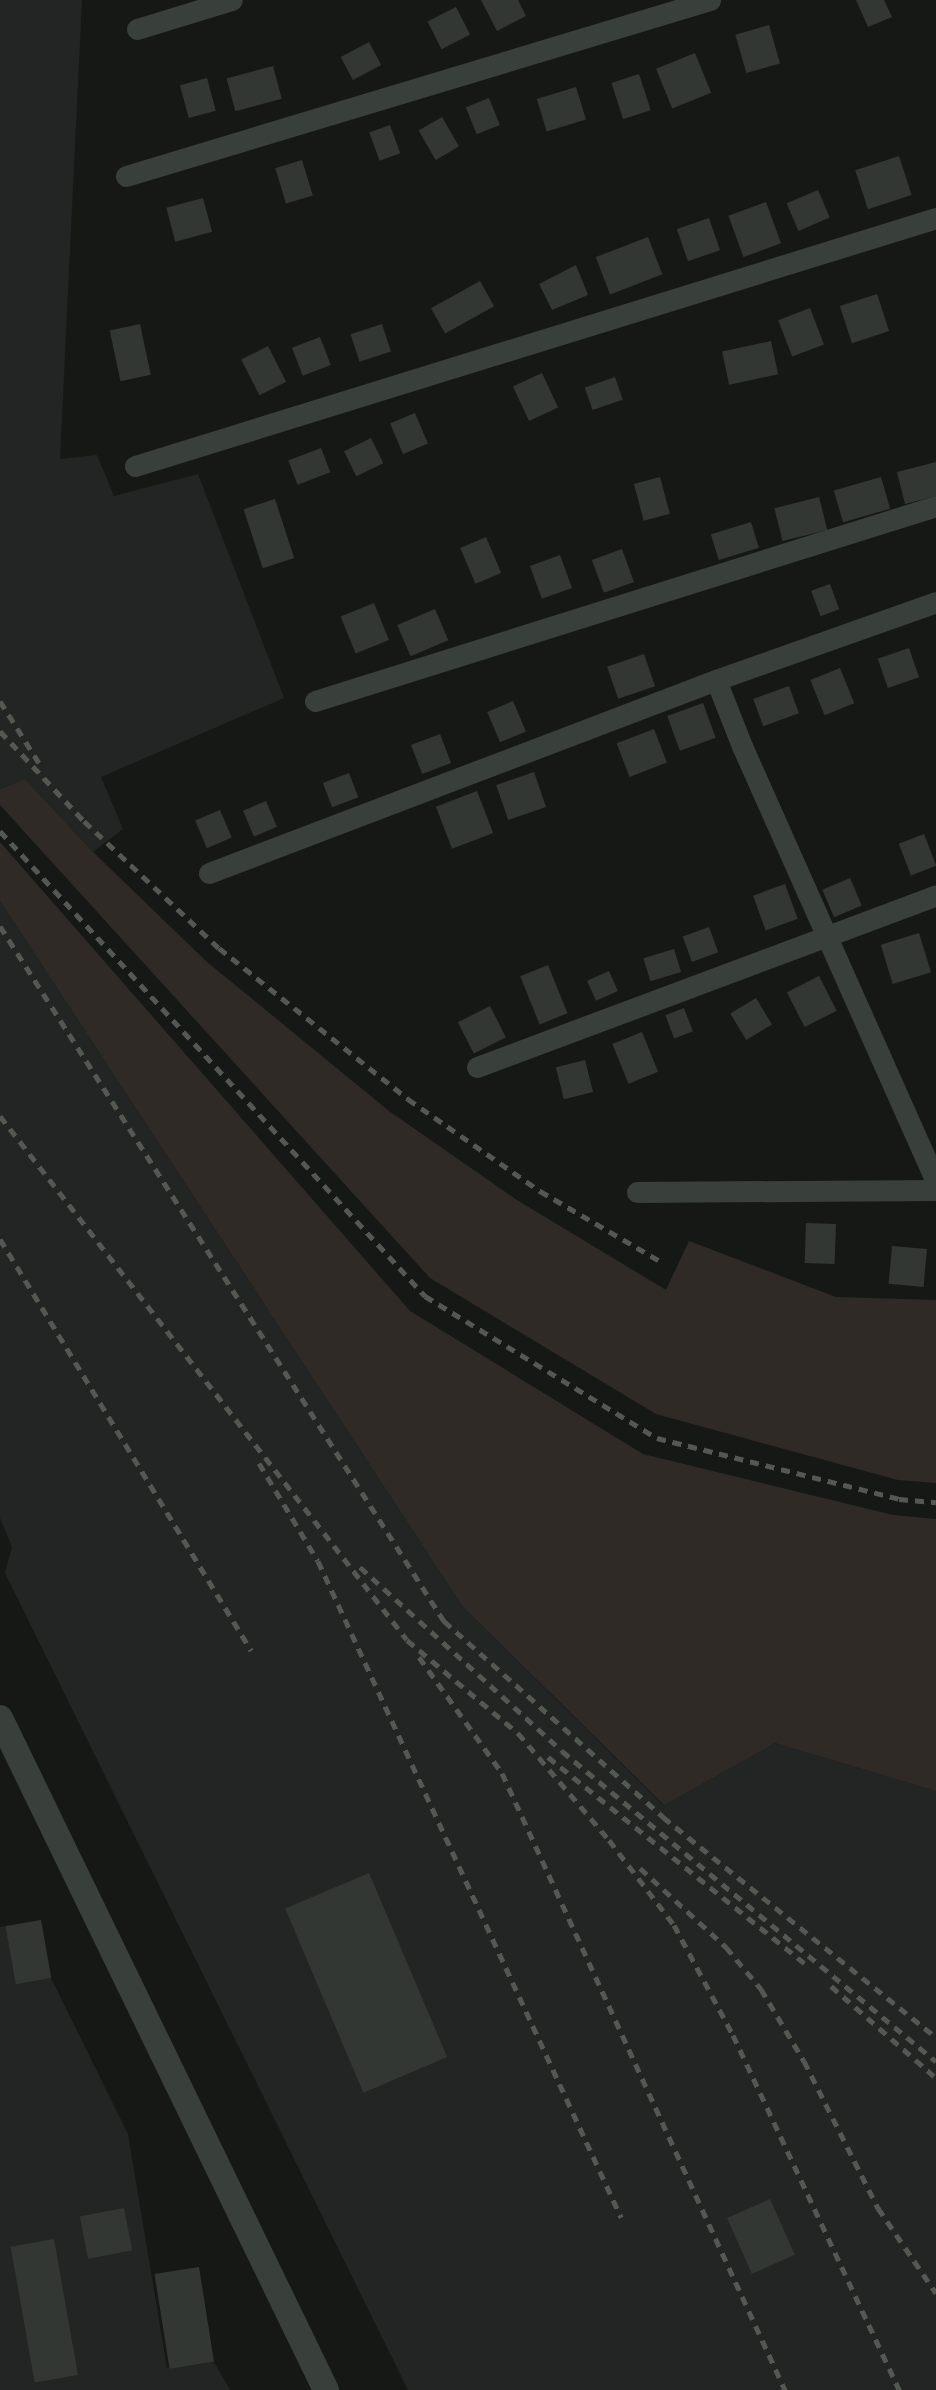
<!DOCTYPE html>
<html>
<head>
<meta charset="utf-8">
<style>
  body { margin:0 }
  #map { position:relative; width:936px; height:2390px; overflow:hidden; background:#161816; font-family:"Alegreya Sans",sans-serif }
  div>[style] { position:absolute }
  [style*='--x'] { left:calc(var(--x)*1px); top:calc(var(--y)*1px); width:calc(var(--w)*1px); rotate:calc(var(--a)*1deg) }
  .built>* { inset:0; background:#222523 }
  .green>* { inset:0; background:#302a26 }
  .building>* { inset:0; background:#333734; transform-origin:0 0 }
  .minor>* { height:21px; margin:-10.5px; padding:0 10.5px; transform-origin:10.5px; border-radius:10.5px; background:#393f3a }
  .tertiary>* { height:26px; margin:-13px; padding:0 13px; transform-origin:13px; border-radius:13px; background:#393f3a }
  .rail>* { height:5px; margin-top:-2.5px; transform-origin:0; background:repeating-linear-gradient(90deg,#535952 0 9px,transparent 0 16px) }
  span { translate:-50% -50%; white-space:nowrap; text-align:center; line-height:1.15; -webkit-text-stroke:7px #111311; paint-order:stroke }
</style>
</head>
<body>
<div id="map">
  <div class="built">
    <i style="clip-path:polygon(0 0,82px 0,60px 459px,97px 455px,114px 496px,198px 474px,284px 698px,101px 777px,123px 829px,93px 852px,25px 779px,0 789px)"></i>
    <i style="clip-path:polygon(0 901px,463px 1607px,663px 1805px,775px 1743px,936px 1791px,936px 2390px,408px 2390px,5px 1573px,12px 1547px,0 1518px)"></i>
    <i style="clip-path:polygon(41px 1920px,51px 1978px,128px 2134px,167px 2368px,214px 2362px,230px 2390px,0 2390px,0 1927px)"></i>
  </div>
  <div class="green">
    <i style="clip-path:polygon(25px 779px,93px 852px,207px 962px,389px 1111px,517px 1200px,666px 1290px,689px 1241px,836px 1297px,936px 1300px,936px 1483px,898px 1480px,656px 1414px,430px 1278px,0 805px,0 789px)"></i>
    <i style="clip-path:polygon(0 842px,410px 1311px,643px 1454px,893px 1515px,936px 1519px,936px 1791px,775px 1743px,664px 1805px,463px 1607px,0 901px)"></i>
  </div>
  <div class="building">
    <i style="clip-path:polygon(481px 0,518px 0,526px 16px,497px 31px)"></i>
    <i style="clip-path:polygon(856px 0,884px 0,892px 17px,868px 27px)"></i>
    <i style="left:456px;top:7px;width:31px;height:32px;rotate:63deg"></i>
    <i style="left:769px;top:25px;width:40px;height:35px;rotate:74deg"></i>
    <i style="left:369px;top:42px;width:26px;height:32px;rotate:62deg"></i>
    <i style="left:695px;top:53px;width:43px;height:42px;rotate:68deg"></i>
    <i style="left:273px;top:66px;width:34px;height:48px;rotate:75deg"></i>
    <i style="left:639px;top:74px;width:38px;height:29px;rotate:72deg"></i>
    <i style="left:207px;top:78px;width:34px;height:28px;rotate:75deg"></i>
    <i style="left:576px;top:87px;width:34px;height:41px;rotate:73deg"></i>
    <i style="left:489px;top:98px;width:29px;height:25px;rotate:68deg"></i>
    <i style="left:442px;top:117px;width:34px;height:27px;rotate:60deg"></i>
    <i style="left:390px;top:125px;width:30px;height:22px;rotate:70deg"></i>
    <i style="left:899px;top:156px;width:41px;height:46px;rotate:72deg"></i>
    <i style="left:302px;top:160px;width:37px;height:28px;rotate:73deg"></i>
    <i style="left:818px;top:190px;width:30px;height:34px;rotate:67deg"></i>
    <i style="left:203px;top:198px;width:35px;height:38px;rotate:75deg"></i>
    <i style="left:766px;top:202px;width:44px;height:40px;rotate:70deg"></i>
    <i style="left:709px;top:218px;width:34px;height:34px;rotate:71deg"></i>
    <i style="left:648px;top:237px;width:40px;height:56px;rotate:69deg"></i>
    <i style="clip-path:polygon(576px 265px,588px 295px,552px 310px,539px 284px)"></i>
    <i style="left:480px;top:281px;width:29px;height:56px;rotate:61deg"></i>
    <i style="left:877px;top:294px;width:39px;height:39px;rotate:72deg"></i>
    <i style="left:810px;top:308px;width:39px;height:34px;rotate:69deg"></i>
    <i style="left:140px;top:324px;width:52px;height:31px;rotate:78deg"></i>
    <i style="left:382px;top:324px;width:29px;height:33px;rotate:72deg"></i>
    <i style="left:320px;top:337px;width:30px;height:30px;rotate:69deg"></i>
    <i style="left:771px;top:341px;width:34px;height:50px;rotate:78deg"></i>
    <i style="left:268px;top:346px;width:40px;height:30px;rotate:63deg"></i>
    <i style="left:542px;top:373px;width:38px;height:32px;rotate:65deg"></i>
    <i style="left:615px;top:377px;width:24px;height:32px;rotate:71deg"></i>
    <i style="left:415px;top:413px;width:33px;height:27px;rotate:67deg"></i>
    <i style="left:371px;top:438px;width:28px;height:30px;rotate:64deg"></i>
    <i style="left:321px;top:448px;width:26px;height:35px;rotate:69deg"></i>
    <i style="clip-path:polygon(936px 462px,936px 496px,905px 504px,897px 472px)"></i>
    <i style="left:660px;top:477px;width:38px;height:27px;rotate:75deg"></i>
    <i style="left:881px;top:477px;width:33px;height:49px;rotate:74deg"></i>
    <i style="left:819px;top:497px;width:34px;height:46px;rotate:76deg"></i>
    <i style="left:275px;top:499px;width:62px;height:33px;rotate:72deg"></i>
    <i style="left:751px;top:522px;width:27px;height:42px;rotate:73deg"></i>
    <i style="left:486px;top:537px;width:39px;height:28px;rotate:67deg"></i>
    <i style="left:622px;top:549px;width:35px;height:32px;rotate:70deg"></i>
    <i style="left:560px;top:555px;width:35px;height:32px;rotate:70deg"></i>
    <i style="left:830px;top:584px;width:27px;height:20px;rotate:70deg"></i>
    <i style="left:374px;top:603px;width:40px;height:36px;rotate:68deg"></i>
    <i style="left:435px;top:609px;width:34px;height:41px;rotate:67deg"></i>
    <i style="left:909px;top:648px;width:31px;height:33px;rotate:71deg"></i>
    <i style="left:644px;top:654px;width:34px;height:39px;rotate:71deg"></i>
    <i style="left:840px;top:668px;width:38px;height:32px;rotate:68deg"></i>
    <i style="left:789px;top:686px;width:29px;height:38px;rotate:70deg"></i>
    <i style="left:513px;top:701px;width:33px;height:28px;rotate:67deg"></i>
    <i style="left:703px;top:703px;width:37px;height:38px;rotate:70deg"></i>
    <i style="left:654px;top:729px;width:36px;height:40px;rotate:69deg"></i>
    <i style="left:440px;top:734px;width:31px;height:31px;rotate:69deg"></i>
    <i style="left:534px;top:772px;width:37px;height:40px;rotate:71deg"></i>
    <i style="left:349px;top:773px;width:26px;height:28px;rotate:69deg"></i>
    <i style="left:477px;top:791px;width:45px;height:44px;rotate:69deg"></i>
    <i style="left:266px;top:801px;width:28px;height:25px;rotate:67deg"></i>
    <i style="left:220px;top:810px;width:30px;height:27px;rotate:67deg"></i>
    <i style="left:924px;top:834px;width:34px;height:27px;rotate:69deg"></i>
    <i style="left:850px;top:878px;width:30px;height:30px;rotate:67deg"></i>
    <i style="left:785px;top:884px;width:37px;height:34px;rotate:70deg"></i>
    <i style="left:709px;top:927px;width:27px;height:28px;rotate:70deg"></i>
    <i style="left:919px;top:933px;width:41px;height:40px;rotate:73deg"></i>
    <i style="left:674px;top:949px;width:24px;height:32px;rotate:73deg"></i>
    <i style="left:548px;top:965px;width:52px;height:30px;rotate:68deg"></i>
    <i style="left:609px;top:971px;width:22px;height:24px;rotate:66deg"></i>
    <i style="left:819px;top:976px;width:39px;height:36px;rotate:63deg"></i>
    <i style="left:756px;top:998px;width:31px;height:30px;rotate:59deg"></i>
    <i style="left:490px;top:1006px;width:35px;height:36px;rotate:63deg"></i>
    <i style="left:684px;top:1008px;width:25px;height:20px;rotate:69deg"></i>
    <i style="left:642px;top:1032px;width:43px;height:32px;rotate:68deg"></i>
    <i style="left:585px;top:1060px;width:33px;height:30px;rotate:76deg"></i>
    <i style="left:806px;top:1223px;width:30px;height:40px;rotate:2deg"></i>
    <i style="left:892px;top:1246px;width:35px;height:38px;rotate:5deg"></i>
    <i style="left:369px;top:1873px;width:200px;height:91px;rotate:67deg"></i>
    <i style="left:41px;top:1920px;width:59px;height:36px;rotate:80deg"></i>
    <i style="left:770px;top:2199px;width:61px;height:47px;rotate:66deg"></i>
    <i style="left:124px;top:2208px;width:43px;height:45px;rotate:79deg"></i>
    <i style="left:54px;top:2239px;width:138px;height:44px;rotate:80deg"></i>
    <i style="left:199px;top:2267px;width:96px;height:45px;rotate:81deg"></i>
  </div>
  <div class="minor">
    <i style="--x:137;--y:29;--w:99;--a:-17"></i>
    <i style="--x:126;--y:176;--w:610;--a:-16.77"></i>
    <i style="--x:135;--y:466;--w:839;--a:-17.2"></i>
    <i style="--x:716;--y:680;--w:71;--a:68.5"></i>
    <i style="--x:742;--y:746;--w:477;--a:66"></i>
    <i style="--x:315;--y:701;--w:651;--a:-17.43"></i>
    <i style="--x:209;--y:873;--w:542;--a:-20.84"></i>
    <i style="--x:716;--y:680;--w:233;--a:-19.5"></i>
    <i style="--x:477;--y:1067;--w:490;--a:-20.5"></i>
    <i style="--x:637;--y:1192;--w:299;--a:-0.4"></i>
  </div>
  <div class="tertiary">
    <i style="--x:0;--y:1718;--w:747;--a:64.12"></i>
  </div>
  <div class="rail">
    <i style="--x:0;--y:701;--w:73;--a:57.8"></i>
    <i style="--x:0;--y:731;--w:123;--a:47"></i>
    <i style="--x:84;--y:821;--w:185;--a:43.3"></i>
    <i style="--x:219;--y:948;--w:242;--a:38.6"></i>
    <i style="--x:408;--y:1099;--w:161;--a:34.9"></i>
    <i style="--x:540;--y:1191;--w:139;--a:30.3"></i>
    <i style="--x:0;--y:831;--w:630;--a:47.57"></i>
    <i style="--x:425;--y:1296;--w:272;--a:31.5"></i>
    <i style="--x:657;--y:1438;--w:250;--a:14.1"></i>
    <i style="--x:899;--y:1499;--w:37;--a:5"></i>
    <i style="--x:0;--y:926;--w:825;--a:57.43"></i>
    <i style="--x:444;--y:1621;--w:294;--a:41.8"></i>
    <i style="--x:663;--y:1817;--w:351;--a:38.9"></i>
    <i style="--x:0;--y:1116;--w:663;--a:52.16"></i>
    <i style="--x:407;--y:1640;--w:145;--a:40"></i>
    <i style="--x:518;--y:1733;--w:140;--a:49.6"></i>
    <i style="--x:609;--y:1840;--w:107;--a:52.6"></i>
    <i style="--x:674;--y:1925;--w:125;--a:61.8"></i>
    <i style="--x:733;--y:2035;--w:392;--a:64.9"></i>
    <i style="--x:0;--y:1239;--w:482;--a:58.6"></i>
    <i style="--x:259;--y:1463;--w:114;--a:59"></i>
    <i style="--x:318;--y:1561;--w:723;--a:65.21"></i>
    <i style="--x:360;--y:1567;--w:273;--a:42.3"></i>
    <i style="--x:562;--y:1751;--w:486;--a:39.7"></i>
    <i style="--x:419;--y:1657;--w:143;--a:54.4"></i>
    <i style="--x:502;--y:1773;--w:679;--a:65.36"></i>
    <i style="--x:548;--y:1757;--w:329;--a:38.8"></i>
    <i style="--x:640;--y:1868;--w:117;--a:42.6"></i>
    <i style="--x:726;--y:1947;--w:55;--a:50.2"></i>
    <i style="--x:761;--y:1989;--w:84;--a:59.2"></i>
    <i style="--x:804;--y:2061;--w:165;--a:63.3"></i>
    <i style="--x:878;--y:2208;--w:103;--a:55.7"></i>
    <i style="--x:831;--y:1986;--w:140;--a:41.2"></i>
  </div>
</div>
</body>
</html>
